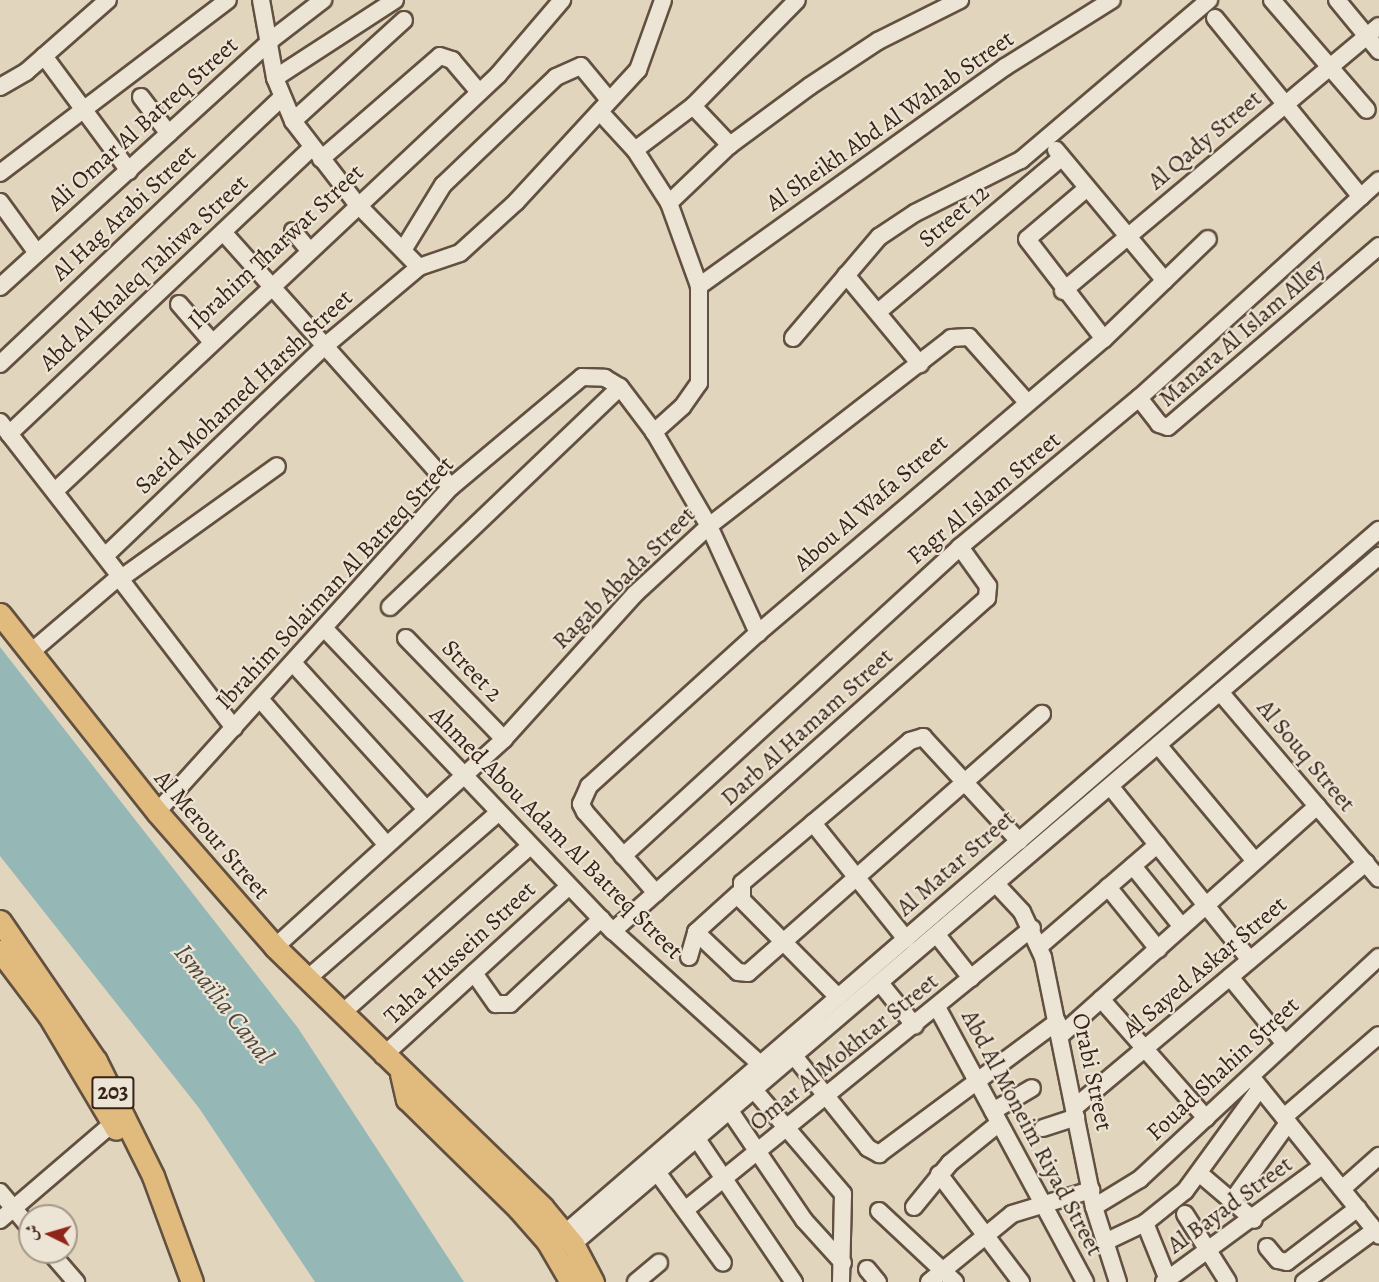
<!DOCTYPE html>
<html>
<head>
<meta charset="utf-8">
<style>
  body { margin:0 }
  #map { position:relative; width:1379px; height:1282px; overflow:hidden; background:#e2d5bd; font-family:Alegreya,Amiri,serif }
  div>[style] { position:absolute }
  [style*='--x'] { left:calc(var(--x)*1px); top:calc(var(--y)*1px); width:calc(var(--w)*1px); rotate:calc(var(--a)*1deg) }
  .water>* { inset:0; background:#95b8b6 }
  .roads { filter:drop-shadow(2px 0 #625040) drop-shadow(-2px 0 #625040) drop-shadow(0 2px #625040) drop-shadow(0 -2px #625040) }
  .minor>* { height:16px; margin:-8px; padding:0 8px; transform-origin:8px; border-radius:8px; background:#ece4d4 }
  .major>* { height:21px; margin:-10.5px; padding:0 10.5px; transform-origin:10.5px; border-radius:10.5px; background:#e1ba7e }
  span { translate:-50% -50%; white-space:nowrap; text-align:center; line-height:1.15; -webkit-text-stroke:4.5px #ece4d4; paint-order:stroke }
  .shield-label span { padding:2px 4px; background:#ece4d4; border:2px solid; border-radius:4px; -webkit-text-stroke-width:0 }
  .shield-label { font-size:22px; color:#372317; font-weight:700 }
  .street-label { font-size:24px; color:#372317 }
  .water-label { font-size:26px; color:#4e483f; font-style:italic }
  .north { position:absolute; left:18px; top:1204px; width:60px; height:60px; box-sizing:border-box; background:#ece4d4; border:2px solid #a49788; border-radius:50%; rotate:275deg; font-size:16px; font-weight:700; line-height:24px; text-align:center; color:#372317 }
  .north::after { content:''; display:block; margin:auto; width:21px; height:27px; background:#8f2418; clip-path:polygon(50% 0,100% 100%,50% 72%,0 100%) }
</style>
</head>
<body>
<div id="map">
  <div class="water">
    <i style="clip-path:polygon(0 647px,298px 1028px,464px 1282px,315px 1282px,199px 1108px,0 856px)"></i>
  </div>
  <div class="roads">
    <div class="minor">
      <i style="--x:261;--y:0;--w:79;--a:79.8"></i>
      <i style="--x:275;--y:78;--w:47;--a:67.3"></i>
      <i style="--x:293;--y:121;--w:105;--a:52.4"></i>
      <i style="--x:357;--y:204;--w:88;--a:45.5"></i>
      <i style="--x:1272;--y:0;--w:145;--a:49.2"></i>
      <i style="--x:1337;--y:0;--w:66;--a:50.5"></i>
      <i style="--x:1215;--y:18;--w:231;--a:50.8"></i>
      <i style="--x:44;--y:56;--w:143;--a:53.5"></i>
      <i style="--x:275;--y:78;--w:143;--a:-33"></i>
      <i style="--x:0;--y:87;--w:30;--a:-30"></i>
      <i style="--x:26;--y:72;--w:109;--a:-41.3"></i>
      <i style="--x:141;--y:97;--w:46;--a:52.9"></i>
      <i style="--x:693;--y:106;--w:54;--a:46.5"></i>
      <i style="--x:600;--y:112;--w:52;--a:47.4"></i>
      <i style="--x:635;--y:150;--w:63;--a:57.3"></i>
      <i style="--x:669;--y:203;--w:88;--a:70.1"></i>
      <i style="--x:699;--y:286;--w:97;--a:90"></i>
      <i style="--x:699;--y:383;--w:29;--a:125"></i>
      <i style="--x:682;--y:407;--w:38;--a:138"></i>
      <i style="--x:293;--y:121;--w:150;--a:-42.3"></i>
      <i style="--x:635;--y:150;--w:73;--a:-37.2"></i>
      <i style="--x:693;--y:106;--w:148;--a:-45.5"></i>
      <i style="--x:1056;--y:150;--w:170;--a:50.2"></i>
      <i style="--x:321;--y:159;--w:157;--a:-40.9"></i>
      <i style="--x:440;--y:56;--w:13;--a:18"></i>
      <i style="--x:452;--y:60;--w:42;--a:49.8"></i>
      <i style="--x:0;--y:173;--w:286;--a:-37.2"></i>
      <i style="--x:1086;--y:189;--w:77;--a:139.7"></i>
      <i style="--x:1027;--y:239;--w:126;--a:52.4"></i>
      <i style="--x:0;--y:202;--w:63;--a:54"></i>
      <i style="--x:669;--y:203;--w:84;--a:-43.6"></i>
      <i style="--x:730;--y:145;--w:99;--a:-36.4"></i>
      <i style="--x:810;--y:86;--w:82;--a:-33.5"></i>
      <i style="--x:878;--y:41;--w:92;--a:-26.6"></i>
      <i style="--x:293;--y:231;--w:23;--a:50"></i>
      <i style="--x:223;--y:232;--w:342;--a:48.2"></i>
      <i style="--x:405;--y:247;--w:73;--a:-58.5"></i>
      <i style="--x:443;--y:185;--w:156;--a:-43.7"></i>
      <i style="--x:556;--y:77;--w:27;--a:-24"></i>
      <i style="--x:581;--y:66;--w:44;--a:50.5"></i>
      <i style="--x:846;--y:275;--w:116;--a:50.3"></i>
      <i style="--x:699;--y:286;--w:376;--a:-35.6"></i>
      <i style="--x:1005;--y:67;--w:126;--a:-32.1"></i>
      <i style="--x:0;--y:287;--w:367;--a:-42.3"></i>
      <i style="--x:271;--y:40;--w:66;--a:-37.6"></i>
      <i style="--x:1063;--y:291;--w:412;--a:-40"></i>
      <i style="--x:179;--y:304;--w:49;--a:49.1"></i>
      <i style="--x:878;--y:312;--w:239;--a:-40.1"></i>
      <i style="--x:793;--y:338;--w:133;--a:-49.6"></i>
      <i style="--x:879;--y:237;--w:43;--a:-33.7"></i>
      <i style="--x:915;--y:213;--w:119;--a:-26.6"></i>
      <i style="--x:1021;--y:160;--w:247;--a:-40.4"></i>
      <i style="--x:0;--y:364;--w:387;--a:-43.4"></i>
      <i style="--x:1139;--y:398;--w:33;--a:52"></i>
      <i style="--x:1159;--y:424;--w:9;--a:18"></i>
      <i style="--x:1168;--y:427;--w:278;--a:-40.6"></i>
      <i style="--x:0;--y:422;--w:195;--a:52.1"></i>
      <i style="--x:120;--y:576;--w:118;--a:139.5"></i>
      <i style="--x:9;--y:434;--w:417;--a:-43.4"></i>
      <i style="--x:55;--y:491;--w:608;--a:-43.2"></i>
      <i style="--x:498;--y:75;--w:99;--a:-49.5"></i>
      <i style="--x:105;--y:556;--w:304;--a:-43.7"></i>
      <i style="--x:325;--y:346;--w:123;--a:-40"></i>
      <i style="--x:419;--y:267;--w:43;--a:-18.9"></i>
      <i style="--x:460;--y:253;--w:76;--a:-42.3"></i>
      <i style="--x:516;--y:202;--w:180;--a:-47.3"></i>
      <i style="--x:638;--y:70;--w:74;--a:-70.3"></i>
      <i style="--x:390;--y:607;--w:318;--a:-43.7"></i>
      <i style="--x:324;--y:628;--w:419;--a:46.4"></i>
      <i style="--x:613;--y:931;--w:198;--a:42.1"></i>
      <i style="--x:406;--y:638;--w:141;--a:45.9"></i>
      <i style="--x:293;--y:663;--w:195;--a:47.7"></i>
      <i style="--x:1220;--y:692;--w:245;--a:49.6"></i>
      <i style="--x:260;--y:699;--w:191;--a:49"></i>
      <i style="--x:234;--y:728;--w:188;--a:-127.4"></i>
      <i style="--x:120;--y:579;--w:193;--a:-35.7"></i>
      <i style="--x:1158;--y:745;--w:151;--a:50.1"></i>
      <i style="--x:1110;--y:786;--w:223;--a:51.2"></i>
      <i style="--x:157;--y:812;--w:438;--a:-47.9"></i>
      <i style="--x:451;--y:487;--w:171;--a:-40"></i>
      <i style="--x:582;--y:377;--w:23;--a:2"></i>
      <i style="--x:605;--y:378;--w:17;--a:31"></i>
      <i style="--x:620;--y:387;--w:56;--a:52.9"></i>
      <i style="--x:654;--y:432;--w:109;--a:59.7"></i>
      <i style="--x:709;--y:526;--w:118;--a:65.4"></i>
      <i style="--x:813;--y:823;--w:149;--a:51.3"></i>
      <i style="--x:623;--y:856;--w:457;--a:-42.5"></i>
      <i style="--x:960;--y:547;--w:233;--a:-39.8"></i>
      <i style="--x:1139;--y:398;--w:324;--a:-42.2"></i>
      <i style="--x:1133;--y:866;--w:78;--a:51.2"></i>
      <i style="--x:996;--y:884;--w:38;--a:47"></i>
      <i style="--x:1022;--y:912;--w:50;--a:65"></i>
      <i style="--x:1043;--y:957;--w:255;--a:78.5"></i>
      <i style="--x:1094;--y:1207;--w:79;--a:72.3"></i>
      <i style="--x:1108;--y:887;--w:80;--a:51.1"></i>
      <i style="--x:656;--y:893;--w:108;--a:-131.2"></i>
      <i style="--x:585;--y:812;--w:9;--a:-117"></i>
      <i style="--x:581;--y:804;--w:20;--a:-66"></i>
      <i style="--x:589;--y:786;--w:228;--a:-42.2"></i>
      <i style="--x:758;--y:633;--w:454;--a:-40.4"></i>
      <i style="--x:1104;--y:339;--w:144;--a:-43.9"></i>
      <i style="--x:613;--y:931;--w:501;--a:-41.68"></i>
      <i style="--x:987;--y:598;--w:12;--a:-85"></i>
      <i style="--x:988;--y:586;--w:48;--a:-125.7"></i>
      <i style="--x:696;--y:932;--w:58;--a:43.6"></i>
      <i style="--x:738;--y:972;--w:10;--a:6"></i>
      <i style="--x:748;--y:973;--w:392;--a:-41.4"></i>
      <i style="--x:937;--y:935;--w:55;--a:51.7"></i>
      <i style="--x:1040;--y:946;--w:155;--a:-40.8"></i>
      <i style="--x:275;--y:947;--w:309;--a:-42.2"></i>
      <i style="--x:504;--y:739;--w:195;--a:-47.9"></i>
      <i style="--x:635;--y:594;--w:100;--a:-42.6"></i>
      <i style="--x:709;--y:526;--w:306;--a:-37.8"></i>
      <i style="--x:951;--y:338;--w:18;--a:-3"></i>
      <i style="--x:969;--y:337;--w:86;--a:48.3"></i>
      <i style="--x:689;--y:957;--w:26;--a:-74"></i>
      <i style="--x:696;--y:932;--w:57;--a:-42.1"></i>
      <i style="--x:474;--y:973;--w:38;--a:55"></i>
      <i style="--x:496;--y:1004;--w:14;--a:0"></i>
      <i style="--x:510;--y:1004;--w:125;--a:-43"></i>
      <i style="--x:1230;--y:977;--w:87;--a:50.6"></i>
      <i style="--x:307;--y:979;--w:253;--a:-41"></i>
      <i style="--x:880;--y:983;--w:55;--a:50.9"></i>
      <i style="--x:838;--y:997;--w:136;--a:-134.7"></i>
      <i style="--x:742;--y:900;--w:17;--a:-90"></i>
      <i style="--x:742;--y:883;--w:220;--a:-40.2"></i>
      <i style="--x:910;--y:741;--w:14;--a:-17"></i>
      <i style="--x:923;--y:737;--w:142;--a:47.3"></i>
      <i style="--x:1101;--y:999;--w:159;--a:48.6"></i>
      <i style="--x:937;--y:1007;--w:312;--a:61.7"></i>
      <i style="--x:341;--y:1014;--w:253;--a:-41.6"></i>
      <i style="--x:1060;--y:1036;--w:345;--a:-41.8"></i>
      <i style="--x:383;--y:1056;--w:252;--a:-42.4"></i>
      <i style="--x:794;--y:1056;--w:118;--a:51.2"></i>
      <i style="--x:868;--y:1148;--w:13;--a:29"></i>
      <i style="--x:879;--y:1154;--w:222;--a:-36.6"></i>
      <i style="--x:1253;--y:1079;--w:201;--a:51.1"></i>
      <i style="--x:754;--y:1090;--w:137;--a:49.4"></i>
      <i style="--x:843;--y:1194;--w:88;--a:91.3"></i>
      <i style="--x:1075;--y:1107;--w:380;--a:-40"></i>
      <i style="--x:730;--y:1111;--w:132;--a:55.8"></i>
      <i style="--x:804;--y:1220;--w:58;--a:47.8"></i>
      <i style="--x:993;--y:1111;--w:45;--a:-30.5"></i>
      <i style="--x:1284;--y:1117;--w:125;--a:-40.8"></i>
      <i style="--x:1043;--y:1128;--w:35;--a:-18"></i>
      <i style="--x:697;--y:1139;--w:173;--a:55.9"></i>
      <i style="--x:657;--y:1172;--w:112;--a:54"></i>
      <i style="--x:1199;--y:1173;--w:72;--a:40.5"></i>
      <i style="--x:939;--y:1174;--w:136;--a:52.8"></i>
      <i style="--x:1342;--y:1189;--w:50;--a:-41.7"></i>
      <i style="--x:0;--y:1192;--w:47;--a:50.2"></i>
      <i style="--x:1232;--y:1201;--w:96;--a:-54.3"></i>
      <i style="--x:914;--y:1207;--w:57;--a:-50.7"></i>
      <i style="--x:950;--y:1163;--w:63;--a:-39.2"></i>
      <i style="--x:1094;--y:1207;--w:54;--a:-31.3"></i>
      <i style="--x:1140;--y:1179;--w:326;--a:-42.9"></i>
      <i style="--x:685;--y:1210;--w:447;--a:-39.1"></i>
      <i style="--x:879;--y:1211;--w:104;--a:43.1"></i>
      <i style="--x:1185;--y:1214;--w:80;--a:57.7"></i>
      <i style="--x:0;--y:1220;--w:149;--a:-40.6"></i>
      <i style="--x:1145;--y:1223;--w:61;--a:68"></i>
      <i style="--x:565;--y:1233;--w:1076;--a:-40.82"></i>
      <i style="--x:1105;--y:1242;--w:44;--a:-25.4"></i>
      <i style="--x:1145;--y:1223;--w:51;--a:-38.7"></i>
      <i style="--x:1185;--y:1191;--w:127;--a:-53.9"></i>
      <i style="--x:573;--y:1244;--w:1060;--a:-40.48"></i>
      <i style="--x:1267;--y:1247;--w:17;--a:50"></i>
      <i style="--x:1278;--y:1260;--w:9;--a:13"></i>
      <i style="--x:1287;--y:1262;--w:89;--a:-37.3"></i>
      <i style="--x:50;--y:1252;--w:40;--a:49"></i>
      <i style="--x:867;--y:1269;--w:17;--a:50"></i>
      <i style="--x:636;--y:1282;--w:30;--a:-40"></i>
      <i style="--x:929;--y:1282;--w:107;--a:-39.3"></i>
      <i style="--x:1012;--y:1214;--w:83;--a:-16.9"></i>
      <i style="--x:1164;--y:1282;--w:197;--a:-36.3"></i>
      <i style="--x:1304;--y:1282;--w:88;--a:-36.2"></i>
    </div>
    <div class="major">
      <i style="--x:0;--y:614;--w:253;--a:51.6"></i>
      <i style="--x:157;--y:812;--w:179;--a:48.8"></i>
      <i style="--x:275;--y:947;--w:374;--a:44.2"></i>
      <i style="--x:543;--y:1208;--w:47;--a:50.2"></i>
      <i style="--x:573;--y:1244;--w:43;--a:62.2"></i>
      <i style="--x:0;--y:921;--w:170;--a:55.6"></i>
      <i style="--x:96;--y:1061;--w:128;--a:63.6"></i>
      <i style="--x:153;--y:1176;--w:113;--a:69.8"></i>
      <i style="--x:0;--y:951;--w:81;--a:53"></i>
      <i style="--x:49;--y:1016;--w:131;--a:59.3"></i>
      <i style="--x:401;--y:1074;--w:26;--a:77"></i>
      <i style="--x:407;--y:1099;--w:156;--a:44.5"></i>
      <i style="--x:518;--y:1208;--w:44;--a:48.7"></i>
      <i style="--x:547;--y:1241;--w:48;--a:59.7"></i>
    </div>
  </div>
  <div class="shield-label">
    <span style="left:113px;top:1093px">203</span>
  </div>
  <div class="street-label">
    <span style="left:890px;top:121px;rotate:-35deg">Al Sheikh Abd Al Wahab Street</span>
    <span style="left:143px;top:124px;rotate:-42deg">Ali Omar Al Batreq Street</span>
    <span style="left:1205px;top:140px;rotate:-40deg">Al Qady Street</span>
    <span style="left:124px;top:213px;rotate:-43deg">Al Hag Arabi Street</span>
    <span style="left:954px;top:216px;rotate:-40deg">Street 12</span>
    <span style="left:276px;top:247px;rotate:-43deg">Ibrahim Tharwat Street</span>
    <span style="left:144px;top:273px;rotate:-43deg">Abd Al Khaleq Tahiwa Street</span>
    <span style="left:1242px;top:333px;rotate:-41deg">Manara Al Islam Alley</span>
    <span style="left:244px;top:392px;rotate:-43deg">Saeid Mohamed Harsh Street</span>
    <span style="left:984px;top:498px;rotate:-40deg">Fagr Al Islam Street</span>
    <span style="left:871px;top:503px;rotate:-41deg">Abou Al Wafa Street</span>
    <span style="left:624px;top:578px;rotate:-45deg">Ragab Abada Street</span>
    <span style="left:335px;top:583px;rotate:-47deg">Ibrahim Solaiman Al Batreq Street</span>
    <span style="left:472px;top:671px;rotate:46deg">Street 2</span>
    <span style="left:807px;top:727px;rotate:-42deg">Darb Al Hamam Street</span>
    <span style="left:1306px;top:756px;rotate:50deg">Al Souq Street</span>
    <span style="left:556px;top:833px;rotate:45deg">Ahmed Abou Adam Al Batreq Street</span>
    <span style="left:212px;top:835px;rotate:49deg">Al Merour Street</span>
    <span style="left:956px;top:863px;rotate:-41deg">Al Matar Street</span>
    <span style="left:460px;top:953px;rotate:-43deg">Taha Hussein Street</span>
    <span style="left:1205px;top:967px;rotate:-40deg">Al Sayed Askar Street</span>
    <span style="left:844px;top:1052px;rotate:-39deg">Omar Al Mokhtar Street</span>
    <span style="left:1223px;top:1069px;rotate:-43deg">Fouad Shahin Street</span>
    <span style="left:1092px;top:1072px;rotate:78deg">Orabi Street</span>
    <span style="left:1032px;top:1133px;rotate:62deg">Abd Al Moneim Riyad Street</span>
    <span style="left:1230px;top:1205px;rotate:-36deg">Al Bayad Street</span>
  </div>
  <div class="water-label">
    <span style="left:224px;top:1004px;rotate:52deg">Ismaïlia Canal</span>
  </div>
  <div class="north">ش</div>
</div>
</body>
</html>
